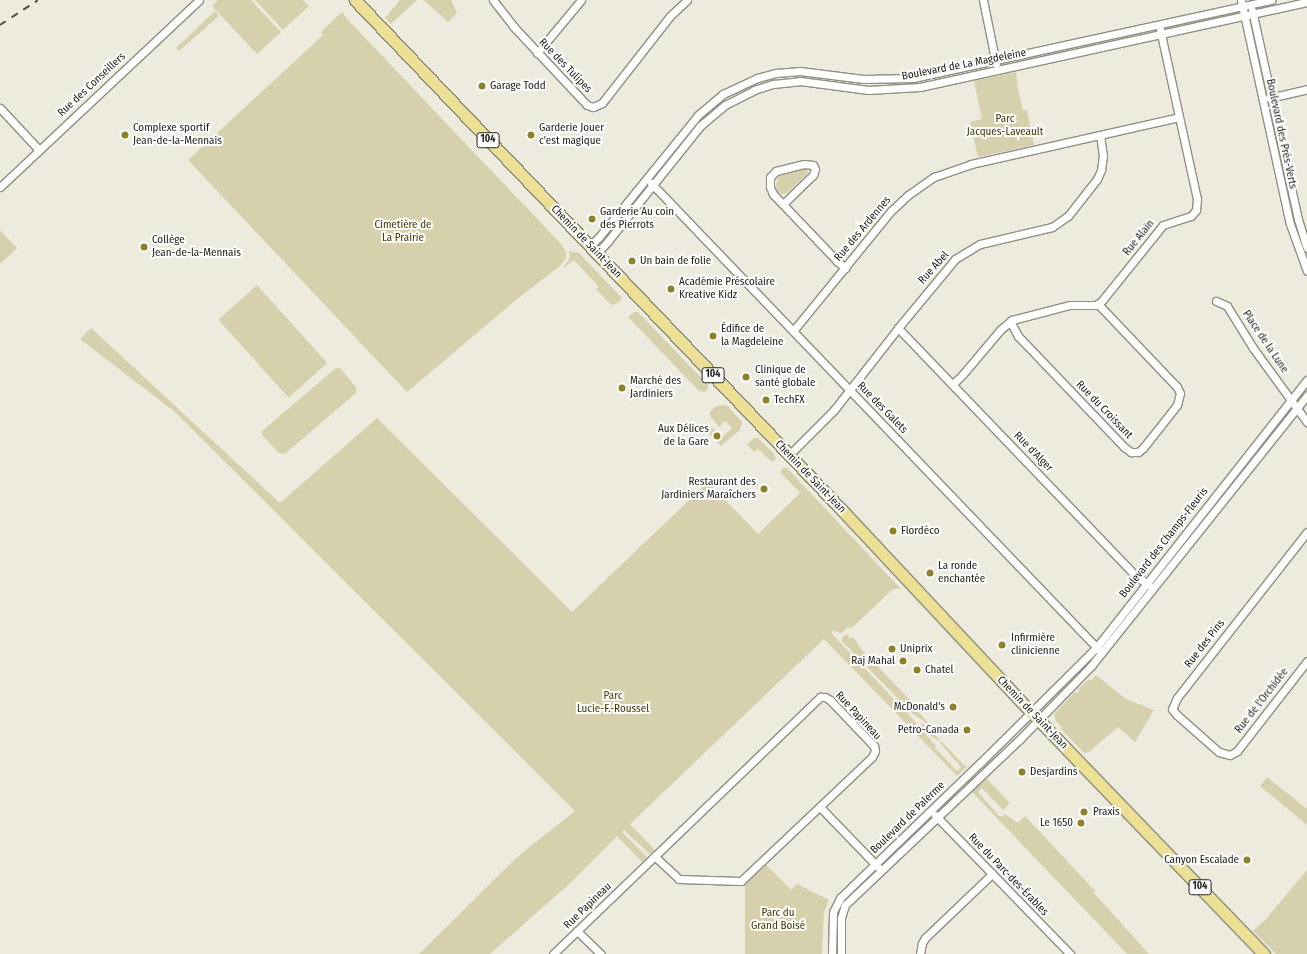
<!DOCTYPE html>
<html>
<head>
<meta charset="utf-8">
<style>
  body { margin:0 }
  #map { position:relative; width:1307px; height:954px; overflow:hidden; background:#edebde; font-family:"Fira Sans Condensed",sans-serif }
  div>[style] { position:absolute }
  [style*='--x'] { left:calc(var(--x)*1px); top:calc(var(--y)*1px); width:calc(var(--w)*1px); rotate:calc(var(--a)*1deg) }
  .green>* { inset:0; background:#d6d1ac; transform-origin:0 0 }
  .roads { filter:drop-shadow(1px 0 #908f82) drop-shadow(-1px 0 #908f82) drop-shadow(0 1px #908f82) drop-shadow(0 -1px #908f82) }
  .street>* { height:7px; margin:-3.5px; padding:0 3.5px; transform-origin:3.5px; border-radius:3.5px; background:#fff }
  .primary>* { height:11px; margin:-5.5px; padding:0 5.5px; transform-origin:5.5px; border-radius:5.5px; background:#ebe093 }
  .rail>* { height:2px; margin-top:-1px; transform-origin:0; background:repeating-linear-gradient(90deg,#515049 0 7px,transparent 0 14px) }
  .dots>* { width:11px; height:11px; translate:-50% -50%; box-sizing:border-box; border:2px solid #fff; border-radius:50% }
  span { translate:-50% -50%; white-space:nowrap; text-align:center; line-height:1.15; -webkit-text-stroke:4px #fff; paint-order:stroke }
  .shield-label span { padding:1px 3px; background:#fff; border:1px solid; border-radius:3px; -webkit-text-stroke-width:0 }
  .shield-label { font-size:10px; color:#23221d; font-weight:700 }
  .street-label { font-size:11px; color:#23221d }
  .poi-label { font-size:11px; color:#23221d }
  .left { translate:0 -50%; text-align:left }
  .right { translate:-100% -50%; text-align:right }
  .park-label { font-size:11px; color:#3f3804 }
</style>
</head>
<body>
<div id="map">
  <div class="green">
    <i style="clip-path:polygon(218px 0,251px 0,281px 32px,257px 54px,212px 6px)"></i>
    <i style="clip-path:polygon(255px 0,303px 0,309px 6px,283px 30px)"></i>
    <i style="clip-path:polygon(400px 0,417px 0,391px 24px,385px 18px)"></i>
    <i style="clip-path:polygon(424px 0,451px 0,457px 13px,448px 22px)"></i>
    <i style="clip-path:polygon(215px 11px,219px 16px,179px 51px,176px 48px)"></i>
    <i style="clip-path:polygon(342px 12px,349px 21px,562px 245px,566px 252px,566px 258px,560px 266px,516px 300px,407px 392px,188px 160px,323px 35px,321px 32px)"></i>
    <i style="clip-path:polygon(1016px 72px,1018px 89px,1023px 110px,1027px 110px,1034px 145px,978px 157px,970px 122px,982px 119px,974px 81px)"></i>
    <i style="clip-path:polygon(805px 169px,808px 171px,807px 174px,787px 193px,781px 194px,777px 191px,776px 184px,779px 176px)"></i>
    <i style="clip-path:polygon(0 230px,17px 248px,0 264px)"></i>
    <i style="clip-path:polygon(569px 251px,579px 253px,622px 298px,620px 301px,613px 305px,610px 304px,596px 289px,599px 287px,574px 260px,563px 268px,570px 257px)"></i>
    <i style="left:257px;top:285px;width:105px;height:52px;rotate:48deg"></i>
    <i style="clip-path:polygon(634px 312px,638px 312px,708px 385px,708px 388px,705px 392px,699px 391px,628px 317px)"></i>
    <i style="clip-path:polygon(91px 328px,280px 503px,377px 418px,572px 612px,708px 482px,758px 534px,800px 493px,780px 472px,783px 468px,787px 468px,901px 589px,893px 589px,853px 627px,845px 628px,846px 630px,841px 633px,833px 631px,831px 633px,909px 715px,936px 746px,935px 748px,957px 771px,961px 767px,940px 743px,941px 741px,964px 765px,967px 766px,957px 776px,824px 639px,630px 824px,655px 850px,650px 854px,624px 830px,622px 832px,647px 857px,642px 862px,617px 836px,567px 886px,490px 954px,419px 954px,517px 857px,575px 811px,175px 412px,80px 339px)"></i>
    <i style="clip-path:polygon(336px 368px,340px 368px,356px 387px,356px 393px,287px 452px,282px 454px,278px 452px,262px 435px,262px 431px)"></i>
    <i style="clip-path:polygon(722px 405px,728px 406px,742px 422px,740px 430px,721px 446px,708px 433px,713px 428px,715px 431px,713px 434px,719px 440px,732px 428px,725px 421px,719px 427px,710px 416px,710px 412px,715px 407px)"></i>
    <i style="clip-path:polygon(754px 438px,758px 438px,773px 453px,776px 459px,772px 462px,758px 449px,754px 452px,749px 447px,747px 444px)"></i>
    <i style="clip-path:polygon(848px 634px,849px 638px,854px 638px,861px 649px,913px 703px,912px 705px,932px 727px,911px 712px,842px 641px,843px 636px)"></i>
    <i style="clip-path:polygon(1096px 675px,1126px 699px,1154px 710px,1135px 742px,1118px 727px,1089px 752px,1084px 753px,1061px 729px,1062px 727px,1056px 721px,1054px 714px,1075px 692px,1077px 693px,1079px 691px,1078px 689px,1088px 680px,1092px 680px)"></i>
    <i style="clip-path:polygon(919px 722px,928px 728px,940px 740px,938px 741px,931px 736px)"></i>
    <i style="clip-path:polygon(1267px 777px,1307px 809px,1307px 825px,1260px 786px)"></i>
    <i style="clip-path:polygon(986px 778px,1010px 803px,1003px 810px,982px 788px,978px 792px,999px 816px,1003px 816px,1005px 814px,1018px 823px,1025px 816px,1095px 891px,1094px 893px,1149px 954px,1127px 954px,975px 795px,972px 792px)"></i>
    <i style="clip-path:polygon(766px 865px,791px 890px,797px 884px,829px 900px,824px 912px,822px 954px,745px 954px,745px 884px)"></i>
    <i style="clip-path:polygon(1307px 870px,1307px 954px,1276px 954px,1253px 931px,1266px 919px)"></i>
  </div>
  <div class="roads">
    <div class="street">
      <i style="--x:493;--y:0;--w:33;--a:52"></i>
      <i style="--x:513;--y:26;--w:108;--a:46.9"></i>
      <i style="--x:587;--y:105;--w:6;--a:18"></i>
      <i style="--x:593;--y:107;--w:10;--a:-24"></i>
      <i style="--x:602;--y:103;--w:110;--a:-52"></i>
      <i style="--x:670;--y:16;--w:23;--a:-43"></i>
      <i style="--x:983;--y:0;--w:65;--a:78.5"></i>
      <i style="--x:1241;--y:0;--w:229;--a:77.7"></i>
      <i style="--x:1290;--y:224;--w:50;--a:70.1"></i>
      <i style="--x:1252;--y:10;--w:214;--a:77.6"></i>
      <i style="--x:1298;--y:219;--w:30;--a:73"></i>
      <i style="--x:537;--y:53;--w:69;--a:-50.3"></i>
      <i style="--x:1269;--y:98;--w:39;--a:-13"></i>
      <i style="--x:0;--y:108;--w:57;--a:47.1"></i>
      <i style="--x:651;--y:183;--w:647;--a:46.19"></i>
      <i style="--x:0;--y:187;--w:273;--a:-43.2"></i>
      <i style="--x:783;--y:204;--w:42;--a:-44"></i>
      <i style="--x:813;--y:175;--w:6;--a:-72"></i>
      <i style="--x:815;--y:169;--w:4;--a:-117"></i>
      <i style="--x:813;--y:165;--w:9;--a:-174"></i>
      <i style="--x:804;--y:164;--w:29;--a:166"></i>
      <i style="--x:776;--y:171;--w:8;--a:135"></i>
      <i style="--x:770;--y:177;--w:10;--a:90"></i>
      <i style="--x:770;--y:187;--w:8;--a:67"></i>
      <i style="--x:773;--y:194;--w:93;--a:46.3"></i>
      <i style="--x:837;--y:261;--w:11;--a:41"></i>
      <i style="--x:590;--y:246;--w:13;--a:-45"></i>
      <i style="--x:599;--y:237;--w:157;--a:-50.9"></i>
      <i style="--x:698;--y:115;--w:33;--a:-40"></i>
      <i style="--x:723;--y:94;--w:38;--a:-25"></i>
      <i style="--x:757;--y:78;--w:20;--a:-15"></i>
      <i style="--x:776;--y:73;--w:24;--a:-5"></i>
      <i style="--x:800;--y:71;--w:64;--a:7.2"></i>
      <i style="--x:863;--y:79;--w:50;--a:-1.1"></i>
      <i style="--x:913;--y:78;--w:367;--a:-12.3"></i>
      <i style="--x:597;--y:253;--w:16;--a:-47"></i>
      <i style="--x:608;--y:241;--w:147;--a:-51.3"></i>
      <i style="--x:700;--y:126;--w:33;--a:-40"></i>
      <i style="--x:725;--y:105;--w:33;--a:-27"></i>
      <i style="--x:754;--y:90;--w:20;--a:-18"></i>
      <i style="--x:773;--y:84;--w:27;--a:-6"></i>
      <i style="--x:800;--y:81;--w:69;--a:7.5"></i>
      <i style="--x:868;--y:90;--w:52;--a:-3.3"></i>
      <i style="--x:920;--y:87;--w:396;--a:-12.4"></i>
      <i style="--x:1216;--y:301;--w:12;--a:24"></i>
      <i style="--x:1227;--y:306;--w:49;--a:58.2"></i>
      <i style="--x:1253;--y:348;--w:92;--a:53.9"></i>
      <i style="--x:1010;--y:321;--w:17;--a:62"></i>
      <i style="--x:1018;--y:336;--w:153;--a:46.3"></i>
      <i style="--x:1124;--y:447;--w:9;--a:36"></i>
      <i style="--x:1131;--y:452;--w:7;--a:0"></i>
      <i style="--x:1138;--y:452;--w:6;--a:-39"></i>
      <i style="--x:1143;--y:448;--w:55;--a:-51.7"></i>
      <i style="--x:1177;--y:405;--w:12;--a:-76"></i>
      <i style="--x:1180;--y:393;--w:7;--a:-117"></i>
      <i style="--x:1177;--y:387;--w:115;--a:-133.6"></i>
      <i style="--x:898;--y:328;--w:345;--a:46.2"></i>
      <i style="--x:1137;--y:577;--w:14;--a:34"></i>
      <i style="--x:793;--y:331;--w:155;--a:-50.8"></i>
      <i style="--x:891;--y:211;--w:23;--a:-43"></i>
      <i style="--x:908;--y:195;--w:32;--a:-35"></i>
      <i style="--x:934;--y:177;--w:39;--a:-19"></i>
      <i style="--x:971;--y:164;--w:213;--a:-12.7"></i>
      <i style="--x:953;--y:384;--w:14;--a:-45"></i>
      <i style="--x:963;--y:374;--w:57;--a:-49.9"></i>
      <i style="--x:1000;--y:330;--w:16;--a:-40"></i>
      <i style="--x:1012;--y:320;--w:60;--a:-14.5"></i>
      <i style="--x:1070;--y:305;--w:26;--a:0"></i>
      <i style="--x:1096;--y:305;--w:4;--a:-27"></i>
      <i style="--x:1100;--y:303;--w:100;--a:-51.1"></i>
      <i style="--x:1163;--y:225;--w:29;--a:-18"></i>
      <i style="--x:1191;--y:216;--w:8;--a:-50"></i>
      <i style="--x:1196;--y:210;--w:11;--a:-85"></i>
      <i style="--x:1197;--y:199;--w:173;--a:-102.3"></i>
      <i style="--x:789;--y:455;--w:64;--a:-45"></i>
      <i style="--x:834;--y:410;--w:104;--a:-52"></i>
      <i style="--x:898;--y:328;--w:89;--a:-50.4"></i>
      <i style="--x:955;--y:259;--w:29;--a:-31"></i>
      <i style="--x:980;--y:244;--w:74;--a:-13.3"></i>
      <i style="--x:1052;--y:227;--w:19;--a:-35"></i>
      <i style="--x:1068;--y:216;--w:47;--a:-51.9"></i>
      <i style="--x:1097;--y:179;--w:10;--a:-66"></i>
      <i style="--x:1101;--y:170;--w:14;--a:-82"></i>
      <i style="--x:1103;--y:156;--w:21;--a:-98"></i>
      <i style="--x:1307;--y:532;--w:211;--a:128.1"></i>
      <i style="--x:1177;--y:698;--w:12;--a:114"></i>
      <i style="--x:1172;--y:709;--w:8;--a:50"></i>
      <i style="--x:1177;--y:715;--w:56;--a:41.4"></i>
      <i style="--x:1219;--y:752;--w:11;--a:15"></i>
      <i style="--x:1230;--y:755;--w:8;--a:-30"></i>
      <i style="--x:1237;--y:751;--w:114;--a:-52.1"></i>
      <i style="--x:820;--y:807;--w:83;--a:46"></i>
      <i style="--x:935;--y:815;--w:194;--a:45.8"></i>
      <i style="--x:577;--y:931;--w:33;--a:44"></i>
      <i style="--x:553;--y:954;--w:371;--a:-43.9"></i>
      <i style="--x:820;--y:697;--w:5;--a:0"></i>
      <i style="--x:825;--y:697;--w:6;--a:31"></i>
      <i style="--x:830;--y:700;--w:64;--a:46.3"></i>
      <i style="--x:874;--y:746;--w:5;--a:79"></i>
      <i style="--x:875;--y:751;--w:7;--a:117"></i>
      <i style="--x:872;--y:757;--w:180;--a:136.6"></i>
      <i style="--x:741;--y:881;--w:62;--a:-178.2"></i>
      <i style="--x:679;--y:879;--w:33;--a:-137"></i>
      <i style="--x:832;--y:954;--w:42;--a:-88.6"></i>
      <i style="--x:833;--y:912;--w:16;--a:-63"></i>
      <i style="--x:840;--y:898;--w:194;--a:-44"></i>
      <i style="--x:980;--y:763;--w:163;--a:-44.8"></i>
      <i style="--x:1096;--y:648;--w:341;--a:-51.8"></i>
      <i style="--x:841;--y:954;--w:36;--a:-90"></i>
      <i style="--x:841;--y:918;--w:14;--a:-73"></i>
      <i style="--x:845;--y:905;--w:241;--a:-43.5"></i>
      <i style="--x:1020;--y:739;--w:102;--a:-45.8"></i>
      <i style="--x:1091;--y:666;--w:347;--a:-51.4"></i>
      <i style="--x:920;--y:954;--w:11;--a:-80"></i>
      <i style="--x:922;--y:943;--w:6;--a:-59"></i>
      <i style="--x:925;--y:938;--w:93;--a:-43.7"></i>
    </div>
    <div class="primary">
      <i style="--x:355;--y:0;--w:702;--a:46.33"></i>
      <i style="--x:840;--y:508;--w:279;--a:46.9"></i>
      <i style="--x:1031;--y:712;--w:336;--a:46.1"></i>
    </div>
  </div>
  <div class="rail">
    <i style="--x:0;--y:25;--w:45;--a:-33.3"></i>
  </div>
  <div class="dots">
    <i style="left:482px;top:86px;background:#8e8229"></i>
    <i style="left:125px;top:135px;background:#8e8229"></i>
    <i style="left:531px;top:135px;background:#8e8229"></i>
    <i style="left:592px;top:219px;background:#8e8229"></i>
    <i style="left:144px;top:247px;background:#8e8229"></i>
    <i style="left:632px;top:261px;background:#8e8229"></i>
    <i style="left:671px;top:289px;background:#8e8229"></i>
    <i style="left:713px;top:336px;background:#8e8229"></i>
    <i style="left:746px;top:377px;background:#8e8229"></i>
    <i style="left:622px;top:388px;background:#8e8229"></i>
    <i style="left:766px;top:400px;background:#8e8229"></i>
    <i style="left:717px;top:436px;background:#8e8229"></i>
    <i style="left:764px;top:489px;background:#8e8229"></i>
    <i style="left:893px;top:531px;background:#8e8229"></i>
    <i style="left:930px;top:573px;background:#8e8229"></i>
    <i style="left:1002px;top:645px;background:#8e8229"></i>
    <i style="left:892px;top:649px;background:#8e8229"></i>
    <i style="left:903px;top:661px;background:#8e8229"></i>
    <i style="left:917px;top:670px;background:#8e8229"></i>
    <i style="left:953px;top:707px;background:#8e8229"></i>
    <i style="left:967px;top:730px;background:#8e8229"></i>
    <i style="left:1022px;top:772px;background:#8e8229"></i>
    <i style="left:1084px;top:812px;background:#8e8229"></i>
    <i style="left:1081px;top:823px;background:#8e8229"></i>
    <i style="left:1247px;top:860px;background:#8e8229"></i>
  </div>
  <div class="shield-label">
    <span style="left:488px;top:140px">104</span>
    <span style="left:713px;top:375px">104</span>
    <span style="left:1200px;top:887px">104</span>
  </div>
  <div class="street-label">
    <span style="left:964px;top:65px;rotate:-11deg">Boulevard de La Magdeleine</span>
    <span style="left:565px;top:66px;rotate:46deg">Rue des Tulipes</span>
    <span style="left:92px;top:85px;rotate:-43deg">Rue des Conseillers</span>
    <span style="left:1281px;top:134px;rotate:78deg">Boulevard des Prés-Verts</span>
    <span style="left:863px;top:229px;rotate:-50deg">Rue des Ardennes</span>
    <span style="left:1139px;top:238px;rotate:-51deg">Rue Alain</span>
    <span style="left:586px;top:242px;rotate:46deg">Chemin de Saint-Jean</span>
    <span style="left:934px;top:268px;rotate:-48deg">Rue Abel</span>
    <span style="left:1265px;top:342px;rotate:56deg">Place de la Lune</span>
    <span style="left:882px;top:408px;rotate:46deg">Rue des Galets</span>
    <span style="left:1104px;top:410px;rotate:46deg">Rue du Croissant</span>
    <span style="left:1033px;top:452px;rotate:46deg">Rue d'Alger</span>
    <span style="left:810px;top:477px;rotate:46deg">Chemin de Saint-Jean</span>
    <span style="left:1164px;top:543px;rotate:-52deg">Boulevard des Champs-Fleuris</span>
    <span style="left:1205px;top:644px;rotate:-52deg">Rue des Pins</span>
    <span style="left:1262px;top:701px;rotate:-52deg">Rue de l'Orchidée</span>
    <span style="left:1032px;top:713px;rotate:46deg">Chemin de Saint-Jean</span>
    <span style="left:858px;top:716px;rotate:47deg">Rue Papineau</span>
    <span style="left:908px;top:818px;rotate:-44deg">Boulevard de Palerme</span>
    <span style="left:1008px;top:875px;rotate:46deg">Rue du Parc-des-Érables</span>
    <span style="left:588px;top:906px;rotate:-44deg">Rue Papineau</span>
  </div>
  <div class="poi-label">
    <span class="left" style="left:490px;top:86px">Garage Todd</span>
    <span class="left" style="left:133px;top:135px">Complexe sportif<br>Jean-de-la-Mennais</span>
    <span class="left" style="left:539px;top:135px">Garderie Jouer<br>c'est magique</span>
    <span class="left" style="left:600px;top:219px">Garderie Au coin<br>des Pierrots</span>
    <span class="left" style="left:152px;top:247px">Collège<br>Jean-de-la-Mennais</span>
    <span class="left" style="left:640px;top:261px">Un bain de folie</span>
    <span class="left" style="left:679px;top:289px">Académie Préscolaire<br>Kreative Kidz</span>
    <span class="left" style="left:721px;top:336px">Édifice de<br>la Magdeleine</span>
    <span class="left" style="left:755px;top:377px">Clinique de<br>santé globale</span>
    <span class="left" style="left:630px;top:388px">Marché des<br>Jardiniers</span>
    <span class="left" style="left:774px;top:400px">TechFX</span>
    <span class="right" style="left:709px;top:436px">Aux Délices<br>de la Gare</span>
    <span class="right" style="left:756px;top:489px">Restaurant des<br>Jardiniers Maraîchers</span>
    <span class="left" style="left:901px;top:531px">Flordéco</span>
    <span class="left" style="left:938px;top:573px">La ronde<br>enchantée</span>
    <span class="left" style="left:1011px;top:645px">Infirmière<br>clinicienne</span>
    <span class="left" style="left:900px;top:649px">Uniprix</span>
    <span class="right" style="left:895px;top:661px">Raj Mahal</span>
    <span class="left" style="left:925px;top:670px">Chatel</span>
    <span class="right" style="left:945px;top:707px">McDonald's</span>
    <span class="right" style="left:959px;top:730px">Petro-Canada</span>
    <span class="left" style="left:1030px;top:772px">Desjardins</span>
    <span class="left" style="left:1093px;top:812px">Praxis</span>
    <span class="right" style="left:1073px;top:823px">Le 1650</span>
    <span class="right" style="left:1239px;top:860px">Canyon Escalade</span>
  </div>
  <div class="park-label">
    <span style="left:1005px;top:126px">Parc<br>Jacques-Laveault</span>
    <span style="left:403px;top:232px">Cimetière de<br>La Prairie</span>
    <span style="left:613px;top:703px">Parc<br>Lucie-F.-Roussel</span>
    <span style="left:778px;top:920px">Parc du<br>Grand Boisé</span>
  </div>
</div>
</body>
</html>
